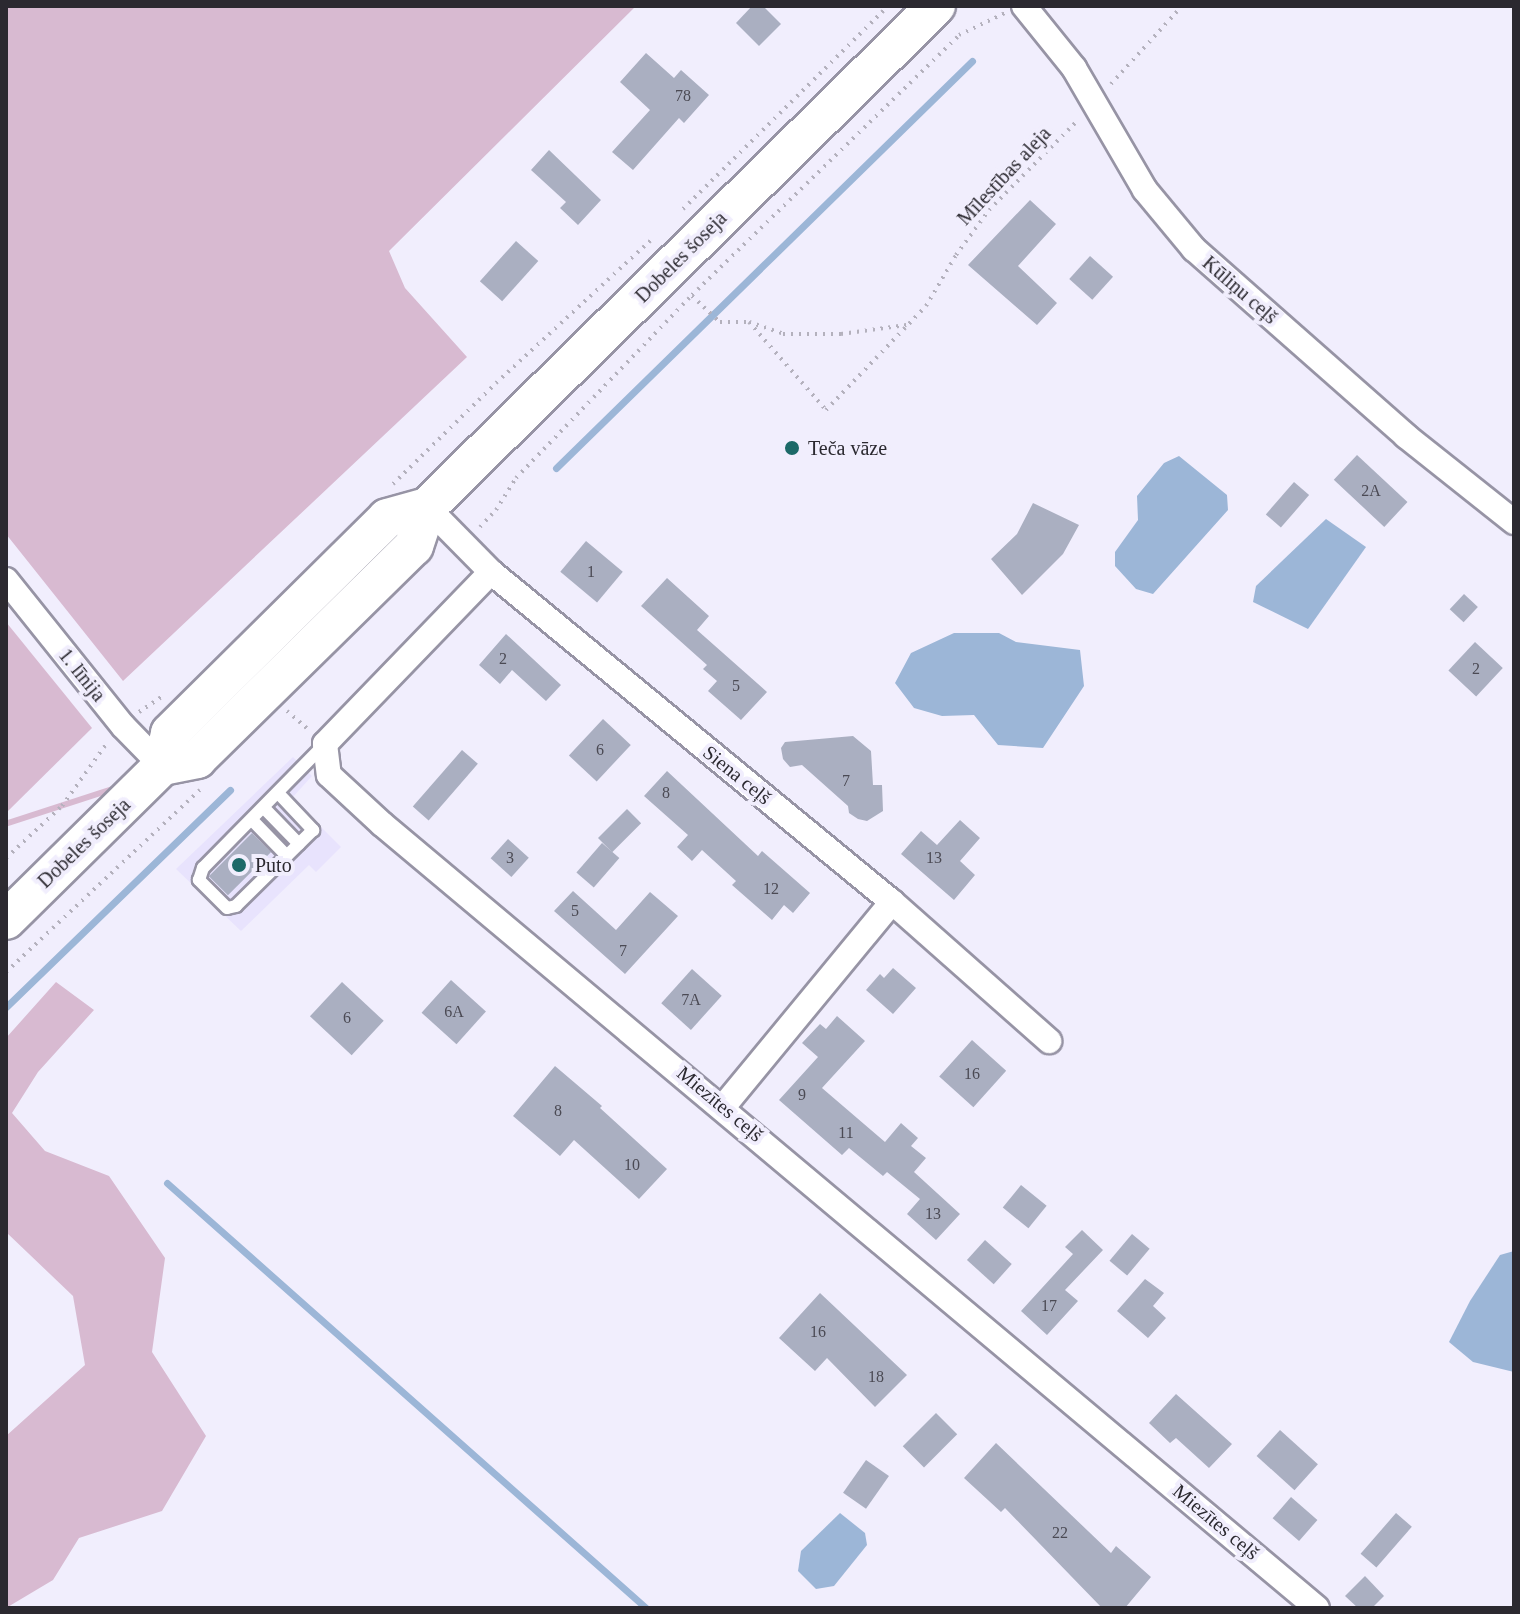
<!DOCTYPE html>
<html>
<head>
<meta charset="utf-8">
<style>
  body { margin:0 }
  #map { position:relative; width:1520px; height:1614px; overflow:hidden; background:#f1eefd; font-family:"Times New Roman",serif }
  div>[style] { position:absolute }
  [style*='--x'] { left:calc(var(--x)*1px); top:calc(var(--y)*1px); width:calc(var(--w)*1px); rotate:calc(var(--a)*1deg) }
  .built>* { inset:0; background:#e8e3fd }
  .green>* { inset:0; background:#d8bad1; transform-origin:0 0 }
  .water>* { inset:0; background:#9cb6d7 }
  .stream>* { height:7px; margin:-3.5px; padding:0 3.5px; transform-origin:3.5px; border-radius:3.5px; background:#9cb6d7 }
  .building>* { inset:0; background:#aaafc1; transform-origin:0 0 }
  .path>* { height:4px; margin-top:-2px; transform-origin:0; background:repeating-linear-gradient(90deg,#b4b1bd 0 2px,transparent 0 8px) }
  .roads { filter:drop-shadow(2px 0 #9794a5) drop-shadow(-2px 0 #9794a5) drop-shadow(0 2px #9794a5) drop-shadow(0 -2px #9794a5) }
  .service>* { height:12px; margin:-6px; padding:0 6px; transform-origin:6px; border-radius:6px; background:#fff }
  .minor>* { height:24px; margin:-12px; padding:0 12px; transform-origin:12px; border-radius:12px; background:#fff }
  .primary>* { height:38px; margin:-19px; padding:0 19px; transform-origin:19px; border-radius:19px; background:#fff }
  .dots>* { width:22px; height:22px; translate:-50% -50%; box-sizing:border-box; border:4px solid #f1eefd; border-radius:50% }
  span { translate:-50% -50%; white-space:nowrap; text-align:center; line-height:1.15; -webkit-text-stroke:8px #f1eefd; paint-order:stroke }
  .number-label { font-size:16px; color:#4b4a54 }
  .number-label span { -webkit-text-stroke-width:0 }
  .street-label { font-size:20px; color:#2b2930 }
  .poi-label { font-size:20px; color:#2b2930 }
  .left { translate:0 -50%; text-align:left }
  .frame { position:absolute; inset:0; border:8px solid #2b2930; pointer-events:none }
</style>
</head>
<body>
<div id="map">
  <div class="built">
    <i style="clip-path:polygon(293px 757px,312px 776px,292px 798px,341px 847px,316px 872px,309px 865px,241px 931px,176px 869px)"></i>
  </div>
  <div class="green">
    <i style="clip-path:polygon(6px 6px,636px 6px,389px 251px,405px 288px,467px 357px,123px 681px,6px 534px)"></i>
    <i style="clip-path:polygon(6px 622px,92px 728px,6px 813px)"></i>
    <i style="left:226px;top:749px;width:6px;height:303px;rotate:72deg"></i>
    <i style="clip-path:polygon(56px 982px,94px 1010px,38px 1072px,12px 1113px,45px 1151px,109px 1176px,165px 1258px,152px 1352px,206px 1436px,162px 1511px,79px 1538px,53px 1580px,6px 1608px,6px 1436px,85px 1365px,73px 1296px,6px 1232px,6px 1038px)"></i>
  </div>
  <div class="water">
    <i style="clip-path:polygon(1179px 456px,1227px 495px,1228px 510px,1153px 594px,1136px 589px,1115px 566px,1115px 552px,1138px 520px,1137px 496px,1164px 463px)"></i>
    <i style="clip-path:polygon(1326px 519px,1366px 547px,1308px 629px,1253px 602px,1256px 586px)"></i>
    <i style="clip-path:polygon(954px 633px,999px 633px,1016px 642px,1080px 650px,1084px 686px,1043px 748px,998px 745px,974px 715px,942px 716px,914px 708px,895px 683px,911px 653px)"></i>
    <i style="clip-path:polygon(1514px 1251px,1514px 1372px,1473px 1362px,1449px 1342px,1470px 1301px,1500px 1255px)"></i>
    <i style="clip-path:polygon(840px 1513px,865px 1533px,867px 1545px,834px 1586px,816px 1589px,798px 1571px,801px 1551px)"></i>
  </div>
  <div class="stream">
    <i style="--x:556;--y:468;--w:582;--a:-44.37"></i>
    <i style="--x:6;--y:1007;--w:312;--a:-44.1"></i>
    <i style="--x:167;--y:1183;--w:640;--a:41.58"></i>
  </div>
  <div class="building">
    <i style="clip-path:polygon(752px 6px,763px 6px,781px 24px,759px 46px,736px 23px)"></i>
    <i style="clip-path:polygon(646px 53px,674px 78px,681px 70px,709px 95px,684px 123px,679px 118px,633px 170px,612px 152px,650px 110px,620px 82px)"></i>
    <i style="clip-path:polygon(549px 150px,601px 200px,578px 225px,560px 208px,566px 202px,531px 170px)"></i>
    <i style="clip-path:polygon(1030px 200px,1056px 224px,1018px 266px,1057px 303px,1037px 325px,968px 265px)"></i>
    <i style="left:516px;top:241px;width:30px;height:54px;rotate:42deg"></i>
    <i style="left:1090px;top:256px;width:31px;height:31px;rotate:42deg"></i>
    <i style="left:1357px;top:455px;width:69px;height:34px;rotate:43deg"></i>
    <i style="left:1294px;top:482px;width:20px;height:43px;rotate:41deg"></i>
    <i style="clip-path:polygon(1033px 503px,1079px 525px,1063px 554px,1022px 595px,991px 559px,1017px 534px)"></i>
    <i style="left:586px;top:541px;width:48px;height:40px;rotate:40deg"></i>
    <i style="clip-path:polygon(667px 578px,709px 616px,697px 630px,767px 692px,741px 720px,708px 691px,717px 681px,703px 669px,707px 665px,641px 606px)"></i>
    <i style="left:1464px;top:594px;width:19px;height:21px;rotate:43deg"></i>
    <i style="clip-path:polygon(506px 634px,561px 685px,546px 701px,512px 670px,500px 684px,479px 665px)"></i>
    <i style="left:1475px;top:642px;width:38px;height:39px;rotate:43deg"></i>
    <i style="left:603px;top:719px;width:38px;height:50px;rotate:43deg"></i>
    <i style="clip-path:polygon(853px 736px,871px 751px,873px 785px,882px 785px,883px 811px,867px 821px,858px 819px,849px 813px,848px 806px,802px 765px,790px 767px,783px 759px,781px 748px,785px 742px)"></i>
    <i style="left:462px;top:750px;width:21px;height:75px;rotate:41deg"></i>
    <i style="clip-path:polygon(667px 771px,758px 856px,762px 851px,810px 893px,793px 913px,784px 905px,772px 920px,732px 885px,736px 881px,702px 850px,692px 861px,677px 847px,688px 835px,644px 796px)"></i>
    <i style="left:627px;top:809px;width:20px;height:41px;rotate:45deg"></i>
    <i style="clip-path:polygon(960px 820px,980px 838px,960px 861px,975px 875px,954px 900px,901px 854px,921px 831px,937px 845px)"></i>
    <i style="left:252px;top:833px;width:27px;height:61px;rotate:45deg"></i>
    <i style="left:508px;top:839px;width:28px;height:26px;rotate:42deg"></i>
    <i style="left:602px;top:843px;width:23px;height:39px;rotate:41deg"></i>
    <i style="clip-path:polygon(573px 891px,616px 930px,650px 892px,678px 916px,625px 974px,554px 911px)"></i>
    <i style="clip-path:polygon(893px 968px,916px 988px,893px 1014px,866px 990px,880px 974px,884px 978px)"></i>
    <i style="left:692px;top:969px;width:40px;height:46px;rotate:42deg"></i>
    <i style="left:451px;top:980px;width:47px;height:44px;rotate:42deg"></i>
    <i style="left:342px;top:982px;width:57px;height:47px;rotate:43deg"></i>
    <i style="clip-path:polygon(837px 1016px,865px 1041px,822px 1088px,885px 1142px,901px 1123px,918px 1138px,911px 1146px,926px 1158px,914px 1172px,960px 1214px,936px 1240px,907px 1214px,920px 1199px,887px 1172px,883px 1176px,849px 1148px,842px 1155px,779px 1100px,818px 1057px,802px 1043px,820px 1024px,826px 1029px)"></i>
    <i style="left:972px;top:1040px;width:46px;height:49px;rotate:42deg"></i>
    <i style="clip-path:polygon(555px 1066px,602px 1106px,600px 1108px,667px 1169px,639px 1199px,574px 1140px,560px 1156px,513px 1116px)"></i>
    <i style="left:1021px;top:1185px;width:33px;height:29px;rotate:39deg"></i>
    <i style="clip-path:polygon(1082px 1230px,1103px 1250px,1065px 1290px,1078px 1301px,1047px 1335px,1021px 1311px,1073px 1254px,1065px 1247px)"></i>
    <i style="left:1132px;top:1234px;width:23px;height:35px;rotate:40deg"></i>
    <i style="left:985px;top:1240px;width:36px;height:27px;rotate:42deg"></i>
    <i style="clip-path:polygon(1145px 1279px,1164px 1293px,1153px 1306px,1166px 1318px,1148px 1338px,1117px 1311px)"></i>
    <i style="clip-path:polygon(820px 1293px,907px 1375px,875px 1407px,827px 1358px,815px 1371px,779px 1338px)"></i>
    <i style="clip-path:polygon(1176px 1394px,1232px 1444px,1209px 1468px,1176px 1438px,1170px 1443px,1149px 1423px)"></i>
    <i style="left:936px;top:1413px;width:30px;height:47px;rotate:45deg"></i>
    <i style="left:1280px;top:1430px;width:51px;height:35px;rotate:42deg"></i>
    <i style="clip-path:polygon(996px 1443px,1111px 1553px,1116px 1546px,1151px 1577px,1125px 1608px,1102px 1608px,1005px 1508px,1001px 1512px,964px 1478px)"></i>
    <i style="left:866px;top:1460px;width:28px;height:40px;rotate:35deg"></i>
    <i style="left:1291px;top:1497px;width:35px;height:28px;rotate:41deg"></i>
    <i style="left:1396px;top:1513px;width:21px;height:54px;rotate:41deg"></i>
    <i style="clip-path:polygon(1365px 1576px,1384px 1596px,1372px 1608px,1358px 1608px,1345px 1596px)"></i>
  </div>
  <div class="path">
    <i style="--x:1111;--y:84;--w:105;--a:-47.7"></i>
    <i style="--x:683;--y:209;--w:289;--a:-44.7"></i>
    <i style="--x:692;--y:296;--w:38;--a:43"></i>
    <i style="--x:720;--y:322;--w:29;--a:0"></i>
    <i style="--x:749;--y:322;--w:36;--a:19"></i>
    <i style="--x:783;--y:334;--w:58;--a:0"></i>
    <i style="--x:841;--y:334;--w:66;--a:-7.9"></i>
    <i style="--x:749;--y:322;--w:117;--a:48.8"></i>
    <i style="--x:826;--y:410;--w:144;--a:-46.1"></i>
    <i style="--x:926;--y:306;--w:59;--a:-59.5"></i>
    <i style="--x:956;--y:255;--w:56;--a:-53.7"></i>
    <i style="--x:989;--y:210;--w:127;--a:-45.3"></i>
    <i style="--x:393;--y:484;--w:144;--a:-44.4"></i>
    <i style="--x:496;--y:383;--w:211;--a:-42.7"></i>
    <i style="--x:480;--y:527;--w:23;--a:-47"></i>
    <i style="--x:496;--y:510;--w:38;--a:-58"></i>
    <i style="--x:516;--y:478;--w:254;--a:-46.1"></i>
    <i style="--x:692;--y:295;--w:373;--a:-44.2"></i>
    <i style="--x:959;--y:35;--w:51;--a:-25.6"></i>
    <i style="--x:287;--y:711;--w:28;--a:41"></i>
    <i style="--x:139;--y:712;--w:30;--a:-34"></i>
    <i style="--x:6;--y:858;--w:76;--a:-42.9"></i>
    <i style="--x:62;--y:806;--w:77;--a:-54.5"></i>
    <i style="--x:6;--y:972;--w:266;--a:-43.2"></i>
  </div>
  <div class="roads">
    <div class="service">
      <i style="--x:279;--y:794;--w:50;--a:46.6"></i>
      <i style="--x:313;--y:830;--w:108;--a:135.4"></i>
      <i style="--x:236;--y:906;--w:9;--a:167"></i>
      <i style="--x:227;--y:908;--w:40;--a:-135"></i>
      <i style="--x:199;--y:880;--w:13;--a:-72"></i>
      <i style="--x:203;--y:868;--w:173;--a:-45.5"></i>
      <i style="--x:264;--y:808;--w:50;--a:45.8"></i>
      <i style="--x:252;--y:820;--w:50;--a:45.8"></i>
    </div>
    <div class="minor">
      <i style="--x:1024;--y:6;--w:80;--a:51.1"></i>
      <i style="--x:1074;--y:68;--w:141;--a:59.8"></i>
      <i style="--x:1145;--y:190;--w:77;--a:50.3"></i>
      <i style="--x:1194;--y:249;--w:283;--a:41.4"></i>
      <i style="--x:1406;--y:436;--w:138;--a:38.5"></i>
      <i style="--x:427;--y:507;--w:91;--a:45.4"></i>
      <i style="--x:491;--y:572;--w:519;--a:39.45"></i>
      <i style="--x:892;--y:902;--w:210;--a:41.5"></i>
      <i style="--x:491;--y:572;--w:239;--a:134"></i>
      <i style="--x:325;--y:744;--w:31;--a:83"></i>
      <i style="--x:329;--y:775;--w:72;--a:42.8"></i>
      <i style="--x:382;--y:824;--w:1220;--a:39.98"></i>
      <i style="--x:6;--y:580;--w:187;--a:51.3"></i>
      <i style="--x:123;--y:726;--w:56;--a:45.7"></i>
      <i style="--x:723;--y:1107;--w:266;--a:-50.5"></i>
    </div>
    <div class="primary">
      <i style="--x:162;--y:766;--w:36;--a:-11"></i>
      <i style="--x:197;--y:759;--w:304;--a:-44.5"></i>
      <i style="--x:414;--y:546;--w:41;--a:-71.6"></i>
      <i style="--x:427;--y:507;--w:714;--a:-44.55"></i>
      <i style="--x:6;--y:920;--w:219;--a:-44.6"></i>
      <i style="--x:162;--y:766;--w:34;--a:-76"></i>
      <i style="--x:170;--y:733;--w:305;--a:-44.7"></i>
      <i style="--x:387;--y:518;--w:41;--a:-15.4"></i>
    </div>
  </div>
  <div class="dots">
    <i style="left:792px;top:448px;background:#1c6968"></i>
    <i style="left:239px;top:865px;background:#1c6968"></i>
  </div>
  <div class="number-label">
    <span style="left:683px;top:96px">78</span>
    <span style="left:1371px;top:491px">2A</span>
    <span style="left:591px;top:572px">1</span>
    <span style="left:503px;top:659px">2</span>
    <span style="left:1476px;top:669px">2</span>
    <span style="left:736px;top:686px">5</span>
    <span style="left:600px;top:750px">6</span>
    <span style="left:846px;top:781px">7</span>
    <span style="left:666px;top:793px">8</span>
    <span style="left:510px;top:858px">3</span>
    <span style="left:934px;top:858px">13</span>
    <span style="left:771px;top:889px">12</span>
    <span style="left:575px;top:911px">5</span>
    <span style="left:623px;top:951px">7</span>
    <span style="left:691px;top:1000px">7A</span>
    <span style="left:454px;top:1012px">6A</span>
    <span style="left:347px;top:1018px">6</span>
    <span style="left:972px;top:1074px">16</span>
    <span style="left:802px;top:1095px">9</span>
    <span style="left:558px;top:1111px">8</span>
    <span style="left:846px;top:1133px">11</span>
    <span style="left:632px;top:1165px">10</span>
    <span style="left:933px;top:1214px">13</span>
    <span style="left:1049px;top:1306px">17</span>
    <span style="left:818px;top:1332px">16</span>
    <span style="left:876px;top:1377px">18</span>
    <span style="left:1060px;top:1533px">22</span>
  </div>
  <div class="street-label">
    <span style="left:1004px;top:176px;rotate:-47deg">Mīlestības aleja</span>
    <span style="left:681px;top:257px;rotate:-45deg">Dobeles šoseja</span>
    <span style="left:1240px;top:290px;rotate:41deg">Kūliņu ceļš</span>
    <span style="left:82px;top:675px;rotate:51deg">1. līnija</span>
    <span style="left:737px;top:775px;rotate:39deg">Siena ceļš</span>
    <span style="left:84px;top:843px;rotate:-44deg">Dobeles šoseja</span>
    <span style="left:720px;top:1104px;rotate:40deg">Miezītes ceļš</span>
    <span style="left:1216px;top:1522px;rotate:40deg">Miezītes ceļš</span>
  </div>
  <div class="poi-label">
    <span class="left" style="left:808px;top:448px">Teča vāze</span>
    <span class="left" style="left:255px;top:865px">Puto</span>
  </div>
  <div class="frame"></div>
</div>
</body>
</html>
